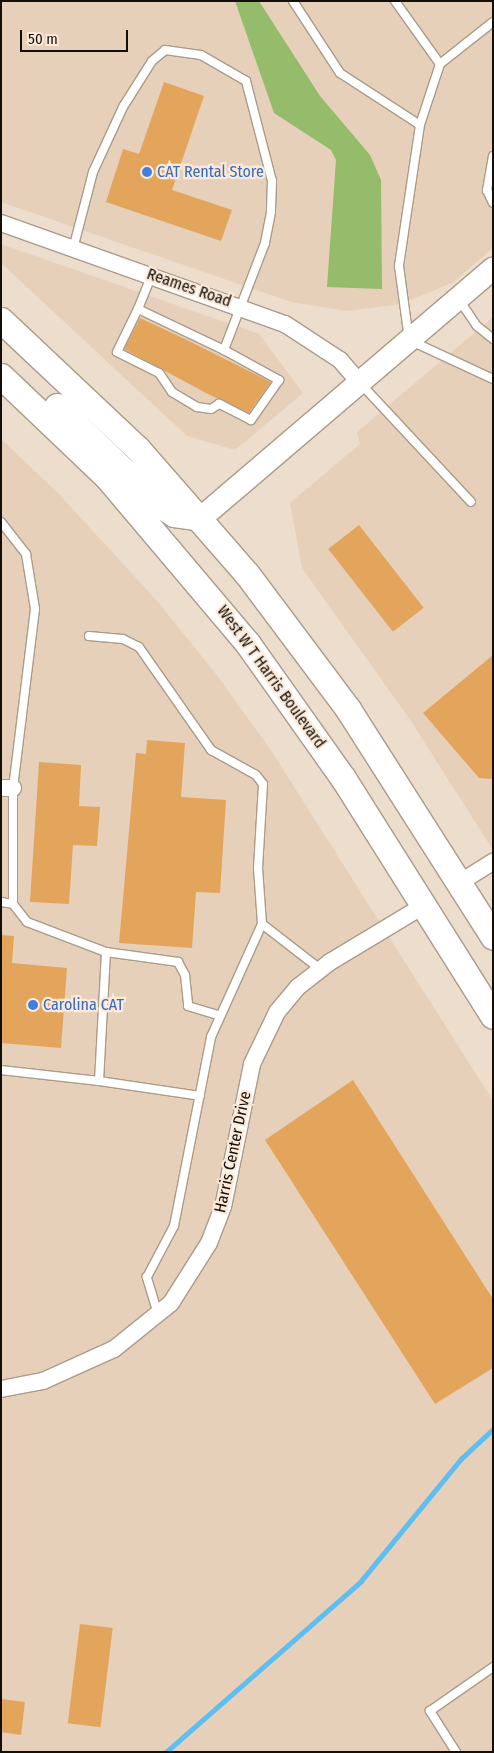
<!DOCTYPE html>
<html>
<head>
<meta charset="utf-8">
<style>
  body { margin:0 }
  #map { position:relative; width:494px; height:1753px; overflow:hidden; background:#edddcc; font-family:"Fira Sans Condensed",sans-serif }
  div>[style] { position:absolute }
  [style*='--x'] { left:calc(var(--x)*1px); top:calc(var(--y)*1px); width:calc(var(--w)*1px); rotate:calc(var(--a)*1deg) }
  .built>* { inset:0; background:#e6d0b9 }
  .forest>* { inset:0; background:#95bc6a }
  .stream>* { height:4.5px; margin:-2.25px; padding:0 2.25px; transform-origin:2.25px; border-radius:2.25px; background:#5dbef1 }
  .building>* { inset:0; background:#e3a55b; transform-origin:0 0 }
  .roads { filter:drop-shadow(1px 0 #aa9b8a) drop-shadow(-1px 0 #aa9b8a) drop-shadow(0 1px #aa9b8a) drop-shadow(0 -1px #aa9b8a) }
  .lane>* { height:8px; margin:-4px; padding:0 4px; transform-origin:4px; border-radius:4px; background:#fff }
  .street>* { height:16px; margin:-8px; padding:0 8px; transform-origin:8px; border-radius:8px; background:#fff }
  .secondary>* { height:22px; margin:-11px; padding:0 11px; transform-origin:11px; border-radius:11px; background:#fff }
  .primary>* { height:25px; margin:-12.5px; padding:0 12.5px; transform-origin:12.5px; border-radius:12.5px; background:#fff }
  .dots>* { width:14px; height:14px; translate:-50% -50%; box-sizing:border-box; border:2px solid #fbead9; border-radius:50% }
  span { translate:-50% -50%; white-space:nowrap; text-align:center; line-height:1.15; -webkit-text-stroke:4.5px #fbead9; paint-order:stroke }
  .shop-label { font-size:16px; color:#366cbe }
  .left { translate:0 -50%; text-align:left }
  .street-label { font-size:16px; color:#140e09 }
  .frame { position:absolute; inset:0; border:2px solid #140e09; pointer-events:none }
  .scale { position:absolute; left:20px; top:30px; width:108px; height:22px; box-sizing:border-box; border:2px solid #140e09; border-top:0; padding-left:6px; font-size:15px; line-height:18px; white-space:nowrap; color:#140e09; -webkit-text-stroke:4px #fbead9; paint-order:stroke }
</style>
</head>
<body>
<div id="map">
  <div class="built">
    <i style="clip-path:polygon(1px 1px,493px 1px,493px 248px,452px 283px,401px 304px,347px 311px,291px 302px,1px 202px)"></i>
    <i style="clip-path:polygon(1px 244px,259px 334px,303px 393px,235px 450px,187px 436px,1px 263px)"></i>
    <i style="clip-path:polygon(493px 317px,493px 850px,411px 721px,302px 568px,290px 503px,360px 444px,357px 432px)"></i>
    <i style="clip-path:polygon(1px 439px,58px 493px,157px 601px,216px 674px,270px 749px,493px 1101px,493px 1752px,1px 1752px)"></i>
  </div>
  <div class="forest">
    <i style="clip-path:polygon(235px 1px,259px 1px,320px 96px,370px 155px,381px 180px,382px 289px,327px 287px,336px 160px,331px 150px,274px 113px)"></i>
  </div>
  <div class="stream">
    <i style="--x:166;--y:1752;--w:259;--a:-41.2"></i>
    <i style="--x:361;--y:1581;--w:158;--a:-50.7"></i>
    <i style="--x:461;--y:1459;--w:44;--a:-43.2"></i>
  </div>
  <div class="building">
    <i style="clip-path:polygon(164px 82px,204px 96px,172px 190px,232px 210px,221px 241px,106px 202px,123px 149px,139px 154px)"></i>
    <i style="clip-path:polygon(140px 318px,187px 340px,271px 382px,249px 413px,208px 394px,124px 349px)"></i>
    <i style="left:359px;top:525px;width:105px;height:39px;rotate:52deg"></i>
    <i style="clip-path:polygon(493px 655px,493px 779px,479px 778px,423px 713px)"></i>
    <i style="clip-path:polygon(147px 740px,185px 743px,181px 797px,226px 800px,220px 893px,196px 892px,192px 948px,119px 943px,136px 753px,146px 754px)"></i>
    <i style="clip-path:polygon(39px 762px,81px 765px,79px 806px,100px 807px,97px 846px,73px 845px,69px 904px,30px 902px)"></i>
    <i style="clip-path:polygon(1px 935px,14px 936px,12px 963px,67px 968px,61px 1048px,1px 1043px)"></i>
    <i style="clip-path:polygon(353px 1080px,493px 1299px,493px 1368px,435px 1404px,265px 1140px)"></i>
    <i style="left:80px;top:1624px;width:33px;height:100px;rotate:7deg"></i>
    <i style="clip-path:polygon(1px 1699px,25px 1702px,21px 1735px,1px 1732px)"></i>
  </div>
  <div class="roads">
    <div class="lane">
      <i style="--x:293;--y:1;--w:86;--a:56.9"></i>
      <i style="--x:340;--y:73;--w:95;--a:33"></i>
      <i style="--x:395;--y:1;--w:77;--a:54.5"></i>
      <i style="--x:493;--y:22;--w:68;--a:141.6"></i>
      <i style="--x:440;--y:64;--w:64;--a:108.2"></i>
      <i style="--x:420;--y:125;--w:143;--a:98.5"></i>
      <i style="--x:399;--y:266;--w:75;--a:82.3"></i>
      <i style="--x:409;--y:340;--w:93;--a:24.9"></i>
      <i style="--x:493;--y:156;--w:35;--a:100"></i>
      <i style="--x:487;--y:190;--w:14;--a:65"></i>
      <i style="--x:73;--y:249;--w:80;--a:-75.4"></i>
      <i style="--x:93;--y:172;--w:72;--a:-65.2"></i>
      <i style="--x:123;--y:107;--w:54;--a:-57.8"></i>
      <i style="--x:152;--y:61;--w:17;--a:-40"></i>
      <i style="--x:165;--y:50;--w:36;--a:8"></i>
      <i style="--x:201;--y:55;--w:52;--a:30"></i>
      <i style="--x:246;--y:81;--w:103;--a:75.4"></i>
      <i style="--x:272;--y:181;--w:31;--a:92"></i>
      <i style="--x:271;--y:212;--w:32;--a:101"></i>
      <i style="--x:265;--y:243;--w:115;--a:111"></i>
      <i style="--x:224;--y:350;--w:63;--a:28.6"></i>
      <i style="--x:279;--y:380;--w:49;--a:125"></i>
      <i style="--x:251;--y:420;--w:36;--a:-153"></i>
      <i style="--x:219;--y:404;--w:9;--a:148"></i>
      <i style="--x:211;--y:409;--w:14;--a:-172"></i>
      <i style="--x:197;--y:407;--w:29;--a:-149"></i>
      <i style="--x:172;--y:392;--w:23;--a:-124"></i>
      <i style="--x:159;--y:373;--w:47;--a:-153.4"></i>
      <i style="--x:117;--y:352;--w:48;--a:-64"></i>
      <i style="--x:138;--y:309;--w:95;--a:25.5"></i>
      <i style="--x:460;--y:301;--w:30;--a:56"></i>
      <i style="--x:477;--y:326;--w:21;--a:39"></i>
      <i style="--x:138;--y:309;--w:35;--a:-68"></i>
      <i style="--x:361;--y:384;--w:161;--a:47"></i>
      <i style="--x:1;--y:522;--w:41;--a:52"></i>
      <i style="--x:26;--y:554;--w:56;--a:80.7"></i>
      <i style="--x:35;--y:609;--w:180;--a:97"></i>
      <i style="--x:13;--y:788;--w:116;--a:90"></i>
      <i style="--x:13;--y:904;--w:23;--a:52"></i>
      <i style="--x:27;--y:922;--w:85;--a:20.8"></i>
      <i style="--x:106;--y:952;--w:129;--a:93.1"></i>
      <i style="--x:99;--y:1081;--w:99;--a:-173.6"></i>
      <i style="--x:89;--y:636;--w:34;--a:5"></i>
      <i style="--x:123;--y:639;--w:18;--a:27"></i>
      <i style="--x:139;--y:647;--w:126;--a:55"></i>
      <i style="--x:211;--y:750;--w:51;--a:29.1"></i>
      <i style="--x:256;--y:775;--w:11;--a:52"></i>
      <i style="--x:263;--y:784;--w:84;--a:93.4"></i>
      <i style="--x:258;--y:868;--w:56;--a:85.9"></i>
      <i style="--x:1;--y:902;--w:12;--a:9"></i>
      <i style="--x:106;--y:952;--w:73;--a:7.9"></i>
      <i style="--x:178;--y:962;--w:15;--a:62"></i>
      <i style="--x:185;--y:975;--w:31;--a:84"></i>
      <i style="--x:188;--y:1006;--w:34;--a:17"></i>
      <i style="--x:99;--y:1081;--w:102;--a:8.4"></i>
      <i style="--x:158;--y:1314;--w:39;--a:-107"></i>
      <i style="--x:147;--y:1277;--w:58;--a:-62.1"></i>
      <i style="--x:174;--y:1226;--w:193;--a:-78.9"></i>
      <i style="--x:211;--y:1037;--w:124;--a:-65.7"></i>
      <i style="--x:262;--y:924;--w:73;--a:37.8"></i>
      <i style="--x:456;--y:1752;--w:49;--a:-122.4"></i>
      <i style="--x:430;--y:1711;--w:77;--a:-34.9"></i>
    </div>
    <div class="street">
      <i style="--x:1;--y:223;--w:301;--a:19.6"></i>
      <i style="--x:285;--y:324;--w:66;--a:33.2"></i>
      <i style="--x:340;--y:360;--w:30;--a:49"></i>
      <i style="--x:1;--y:788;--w:12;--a:0"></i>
      <i style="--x:459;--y:883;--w:40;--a:-32"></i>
      <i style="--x:1;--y:1389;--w:43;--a:-10.8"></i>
      <i style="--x:43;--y:1381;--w:78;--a:-24.3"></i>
      <i style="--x:114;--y:1349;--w:73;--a:-38.9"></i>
      <i style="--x:171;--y:1303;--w:71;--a:-57.7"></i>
      <i style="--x:209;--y:1243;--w:39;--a:-69"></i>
      <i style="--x:223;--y:1207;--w:146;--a:-78.5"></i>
      <i style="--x:252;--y:1064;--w:58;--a:-64.3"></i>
      <i style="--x:277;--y:1012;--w:33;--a:-50"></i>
      <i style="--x:298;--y:987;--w:41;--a:-38"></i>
      <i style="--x:330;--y:962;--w:109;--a:-31.1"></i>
    </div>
    <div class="secondary">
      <i style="--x:201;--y:518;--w:384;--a:-40.5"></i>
    </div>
    <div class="primary">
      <i style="--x:1;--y:320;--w:187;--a:43.3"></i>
      <i style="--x:137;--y:448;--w:167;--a:48.9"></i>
      <i style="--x:247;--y:574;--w:169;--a:53.2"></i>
      <i style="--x:348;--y:709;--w:270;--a:57.5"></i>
      <i style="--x:1;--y:376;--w:146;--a:43.6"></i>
      <i style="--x:107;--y:477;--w:219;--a:49.8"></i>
      <i style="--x:248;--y:644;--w:164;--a:54.7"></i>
      <i style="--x:343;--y:778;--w:281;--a:57.8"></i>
      <i style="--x:57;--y:406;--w:141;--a:44.1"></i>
      <i style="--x:158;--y:504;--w:19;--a:32"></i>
      <i style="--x:174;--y:514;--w:27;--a:8"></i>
    </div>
  </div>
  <div class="dots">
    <i style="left:147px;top:172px;background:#3f7fe0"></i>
    <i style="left:33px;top:1005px;background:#3f7fe0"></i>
  </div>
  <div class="shop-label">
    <span class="left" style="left:157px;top:172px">CAT Rental Store</span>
    <span class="left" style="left:43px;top:1005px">Carolina CAT</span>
  </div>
  <div class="street-label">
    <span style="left:189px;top:288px;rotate:19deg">Reames Road</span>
    <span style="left:271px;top:677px;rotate:54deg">West W T Harris Boulevard</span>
    <span style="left:233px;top:1152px;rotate:-78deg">Harris Center Drive</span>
  </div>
  <div class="frame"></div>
  <div class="scale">50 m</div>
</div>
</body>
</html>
